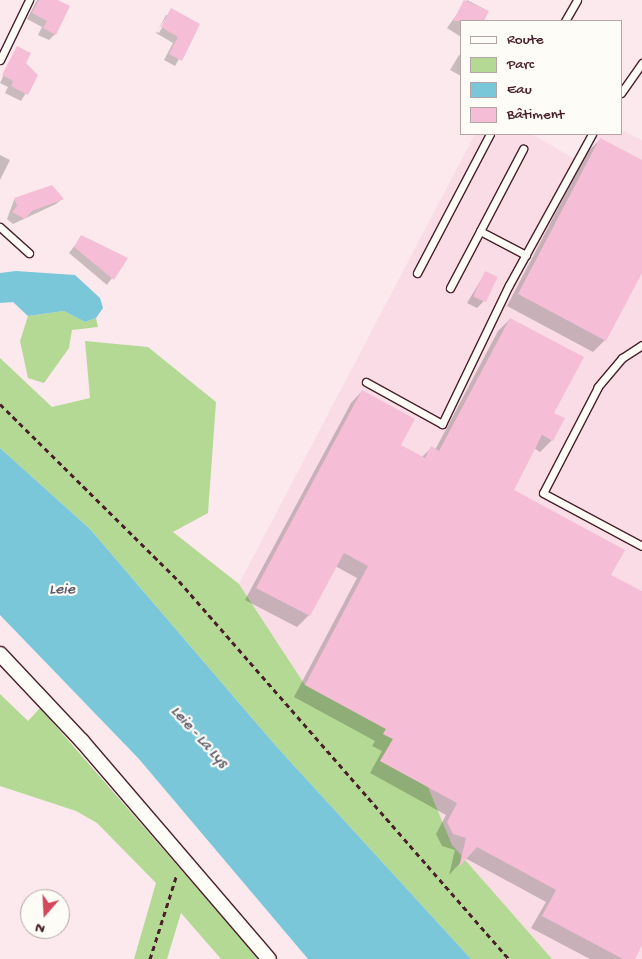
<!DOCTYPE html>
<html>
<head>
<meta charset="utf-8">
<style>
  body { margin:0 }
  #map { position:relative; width:642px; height:959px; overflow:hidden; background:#fbe9ed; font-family:"Gochi Hand",sans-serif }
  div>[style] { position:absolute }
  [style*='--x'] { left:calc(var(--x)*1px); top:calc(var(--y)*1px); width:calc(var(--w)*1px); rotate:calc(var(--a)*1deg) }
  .built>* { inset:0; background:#f9dce6 }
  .green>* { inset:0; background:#b3d994 }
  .water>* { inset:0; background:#7ac7d9 }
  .shadow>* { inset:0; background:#0003 }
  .building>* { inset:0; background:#f5bed6; transform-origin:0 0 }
  .path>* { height:3px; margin-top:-1.5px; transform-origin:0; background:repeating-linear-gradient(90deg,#4a1f2b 0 5px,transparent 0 9px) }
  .roads { filter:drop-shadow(1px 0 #4a1f2b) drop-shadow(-1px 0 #4a1f2b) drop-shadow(0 1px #4a1f2b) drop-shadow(0 -1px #4a1f2b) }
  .lane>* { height:7px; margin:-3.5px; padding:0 3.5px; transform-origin:3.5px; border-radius:3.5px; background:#fdfcf7 }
  .street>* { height:14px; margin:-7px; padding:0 7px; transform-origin:7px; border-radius:7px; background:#fdfcf7 }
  span { translate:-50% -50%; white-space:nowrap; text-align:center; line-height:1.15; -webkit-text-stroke:4.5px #fdfcf7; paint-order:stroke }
  .water-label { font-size:16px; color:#5b5a68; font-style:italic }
  .legend { position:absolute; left:460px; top:20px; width:162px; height:115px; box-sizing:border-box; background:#fdfcf7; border:1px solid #b5a4a5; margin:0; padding:6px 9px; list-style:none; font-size:15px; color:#4a1f2b }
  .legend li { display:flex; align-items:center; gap:10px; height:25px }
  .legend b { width:25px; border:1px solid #b5a4a5 }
  .north { position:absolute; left:20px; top:889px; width:50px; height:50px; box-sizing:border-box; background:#fdfcf7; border:1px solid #b5a4a5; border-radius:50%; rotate:199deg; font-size:14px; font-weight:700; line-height:20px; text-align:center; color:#4a1f2b }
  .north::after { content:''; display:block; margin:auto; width:18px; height:22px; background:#d1495b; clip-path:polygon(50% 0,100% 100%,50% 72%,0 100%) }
</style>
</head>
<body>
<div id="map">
  <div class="built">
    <i style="clip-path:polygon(621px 130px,642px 140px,642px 959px,552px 959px,452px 845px,428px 787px,380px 761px,385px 728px,305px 685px,239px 584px,475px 134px,532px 134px,577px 160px,592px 134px,621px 134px)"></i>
  </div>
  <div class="green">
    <i style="clip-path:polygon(64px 311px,85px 322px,96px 318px,98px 327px,72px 330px,69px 348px,44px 383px,28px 378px,20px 341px,28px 316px)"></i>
    <i style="clip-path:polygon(85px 341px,148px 347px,216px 402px,208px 513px,173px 532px,239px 584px,305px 685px,386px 729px,383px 734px,393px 739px,381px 761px,428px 787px,452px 845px,552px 959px,471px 959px,276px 746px,90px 529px,0 448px,0 358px,52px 407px,90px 398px)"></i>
    <i style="clip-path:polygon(0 694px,28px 721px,40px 708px,259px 959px,221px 959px,181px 913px,167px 959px,134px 959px,156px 883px,97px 823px,76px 811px,0 786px)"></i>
  </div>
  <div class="water">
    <i style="clip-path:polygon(16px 271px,75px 275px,100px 298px,103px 308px,96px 318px,85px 322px,64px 311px,28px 316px,13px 302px,0 303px,0 273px)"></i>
    <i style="clip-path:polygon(0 448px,90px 529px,276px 746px,471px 959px,308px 959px,139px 759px,0 615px)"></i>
  </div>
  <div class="shadow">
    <i style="clip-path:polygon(37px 0,55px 0,55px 34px,49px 40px,38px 35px,42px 27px,27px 19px)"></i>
    <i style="clip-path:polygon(467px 0,488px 11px,482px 21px,461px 21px,461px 37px,447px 28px)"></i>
    <i style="clip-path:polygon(evenodd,171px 10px,199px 24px,175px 66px,164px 60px,173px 43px,156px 33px,171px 10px,166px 15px,169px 15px,159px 33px,157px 32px,166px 15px)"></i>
    <i style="clip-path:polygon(17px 47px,24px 64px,37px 75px,21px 101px,5px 93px,8px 87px,0 83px)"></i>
    <i style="clip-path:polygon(459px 55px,461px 56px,461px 76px,450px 70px)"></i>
    <i style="clip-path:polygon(600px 140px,642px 162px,642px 271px,605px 340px,593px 352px,507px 306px,588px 151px)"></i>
    <i style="clip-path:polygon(0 155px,10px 160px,0 180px)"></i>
    <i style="clip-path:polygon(51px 187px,62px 199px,56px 204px,13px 224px,7px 219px,14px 200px)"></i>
    <i style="clip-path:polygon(82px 236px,126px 258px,107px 285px,69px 253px)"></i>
    <i style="clip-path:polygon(486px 272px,483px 302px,477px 308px,467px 303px)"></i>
    <i style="clip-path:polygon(510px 319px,553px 413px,552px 440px,540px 452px,534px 448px,512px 491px,610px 575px,642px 593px,642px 943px,633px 959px,590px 959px,531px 928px,546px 902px,465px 858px,449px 875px,455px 850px,442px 846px,436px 834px,446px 815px,370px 773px,382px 751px,372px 746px,375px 741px,294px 697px,357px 578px,335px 566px,309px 615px,297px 627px,245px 600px,351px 403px,362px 391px,399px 445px,422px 457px,431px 448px,435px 450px,498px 331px)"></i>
  </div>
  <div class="building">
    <i style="clip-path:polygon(39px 0,58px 0,70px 6px,56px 35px,43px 28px,47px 21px,32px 13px)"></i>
    <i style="clip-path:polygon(464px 0,489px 11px,484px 21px,453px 21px)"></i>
    <i style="clip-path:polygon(171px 8px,200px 24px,182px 61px,169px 54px,178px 37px,161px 27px)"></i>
    <i style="clip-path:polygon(17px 46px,31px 53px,26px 63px,38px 75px,28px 95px,11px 86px,13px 81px,2px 75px)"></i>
    <i style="clip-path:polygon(600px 138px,642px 160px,642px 273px,606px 341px,518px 294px)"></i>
    <i style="clip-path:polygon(52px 185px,64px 199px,32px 211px,25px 219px,12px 212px,17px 206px,14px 198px)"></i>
    <i style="clip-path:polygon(81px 235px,128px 258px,114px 280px,74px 247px)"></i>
    <i style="left:485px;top:271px;width:14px;height:28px;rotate:25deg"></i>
    <i style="clip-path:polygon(510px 318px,584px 357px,554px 413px,565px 418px,553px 441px,542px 435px,514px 490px,625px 550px,611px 575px,642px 591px,642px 945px,635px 959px,623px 959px,542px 916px,556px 890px,477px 847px,459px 867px,466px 838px,453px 834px,447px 822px,457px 803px,380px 761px,393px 739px,383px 734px,386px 729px,305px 685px,368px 566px,344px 553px,310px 616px,256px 588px,362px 390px,415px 419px,401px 445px,425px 458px,431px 446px,439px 451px)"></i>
  </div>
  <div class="path">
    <i style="--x:0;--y:404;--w:252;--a:44.7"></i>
    <i style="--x:179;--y:581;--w:502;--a:48.88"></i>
    <i style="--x:150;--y:959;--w:89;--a:-72.4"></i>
  </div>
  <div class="roads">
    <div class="lane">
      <i style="--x:565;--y:21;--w:24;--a:-60"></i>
      <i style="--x:0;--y:60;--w:67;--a:-64.2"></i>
      <i style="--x:621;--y:93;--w:37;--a:-55"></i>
      <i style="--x:0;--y:227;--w:39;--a:42"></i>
      <i style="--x:480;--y:231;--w:93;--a:-62.3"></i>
      <i style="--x:417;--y:273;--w:157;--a:-62.3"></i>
      <i style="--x:450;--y:288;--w:64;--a:-62.2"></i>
      <i style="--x:480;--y:231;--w:52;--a:27.6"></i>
      <i style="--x:642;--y:345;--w:24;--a:147"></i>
      <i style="--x:622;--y:358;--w:38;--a:130"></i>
      <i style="--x:598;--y:387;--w:119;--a:117.4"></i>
      <i style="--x:543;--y:493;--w:112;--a:28.2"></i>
      <i style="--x:366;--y:382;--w:87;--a:28.9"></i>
      <i style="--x:442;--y:424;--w:154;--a:-64.3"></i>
      <i style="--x:509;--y:285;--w:172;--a:-61.2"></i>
    </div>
    <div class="street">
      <i style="--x:0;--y:654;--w:120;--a:46.7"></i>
      <i style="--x:82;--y:741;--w:287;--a:49.4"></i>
    </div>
  </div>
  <div class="water-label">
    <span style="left:62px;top:591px">Leie</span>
    <span style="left:198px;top:738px;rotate:48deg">Leie - La Lys</span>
  </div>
  <ul class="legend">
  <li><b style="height:6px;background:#fdfcf7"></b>Route</li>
  <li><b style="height:14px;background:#b3d994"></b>Parc</li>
  <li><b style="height:14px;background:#7ac7d9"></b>Eau</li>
  <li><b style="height:14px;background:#f5bed6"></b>Bâtiment</li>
  </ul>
  <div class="north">N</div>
</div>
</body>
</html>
